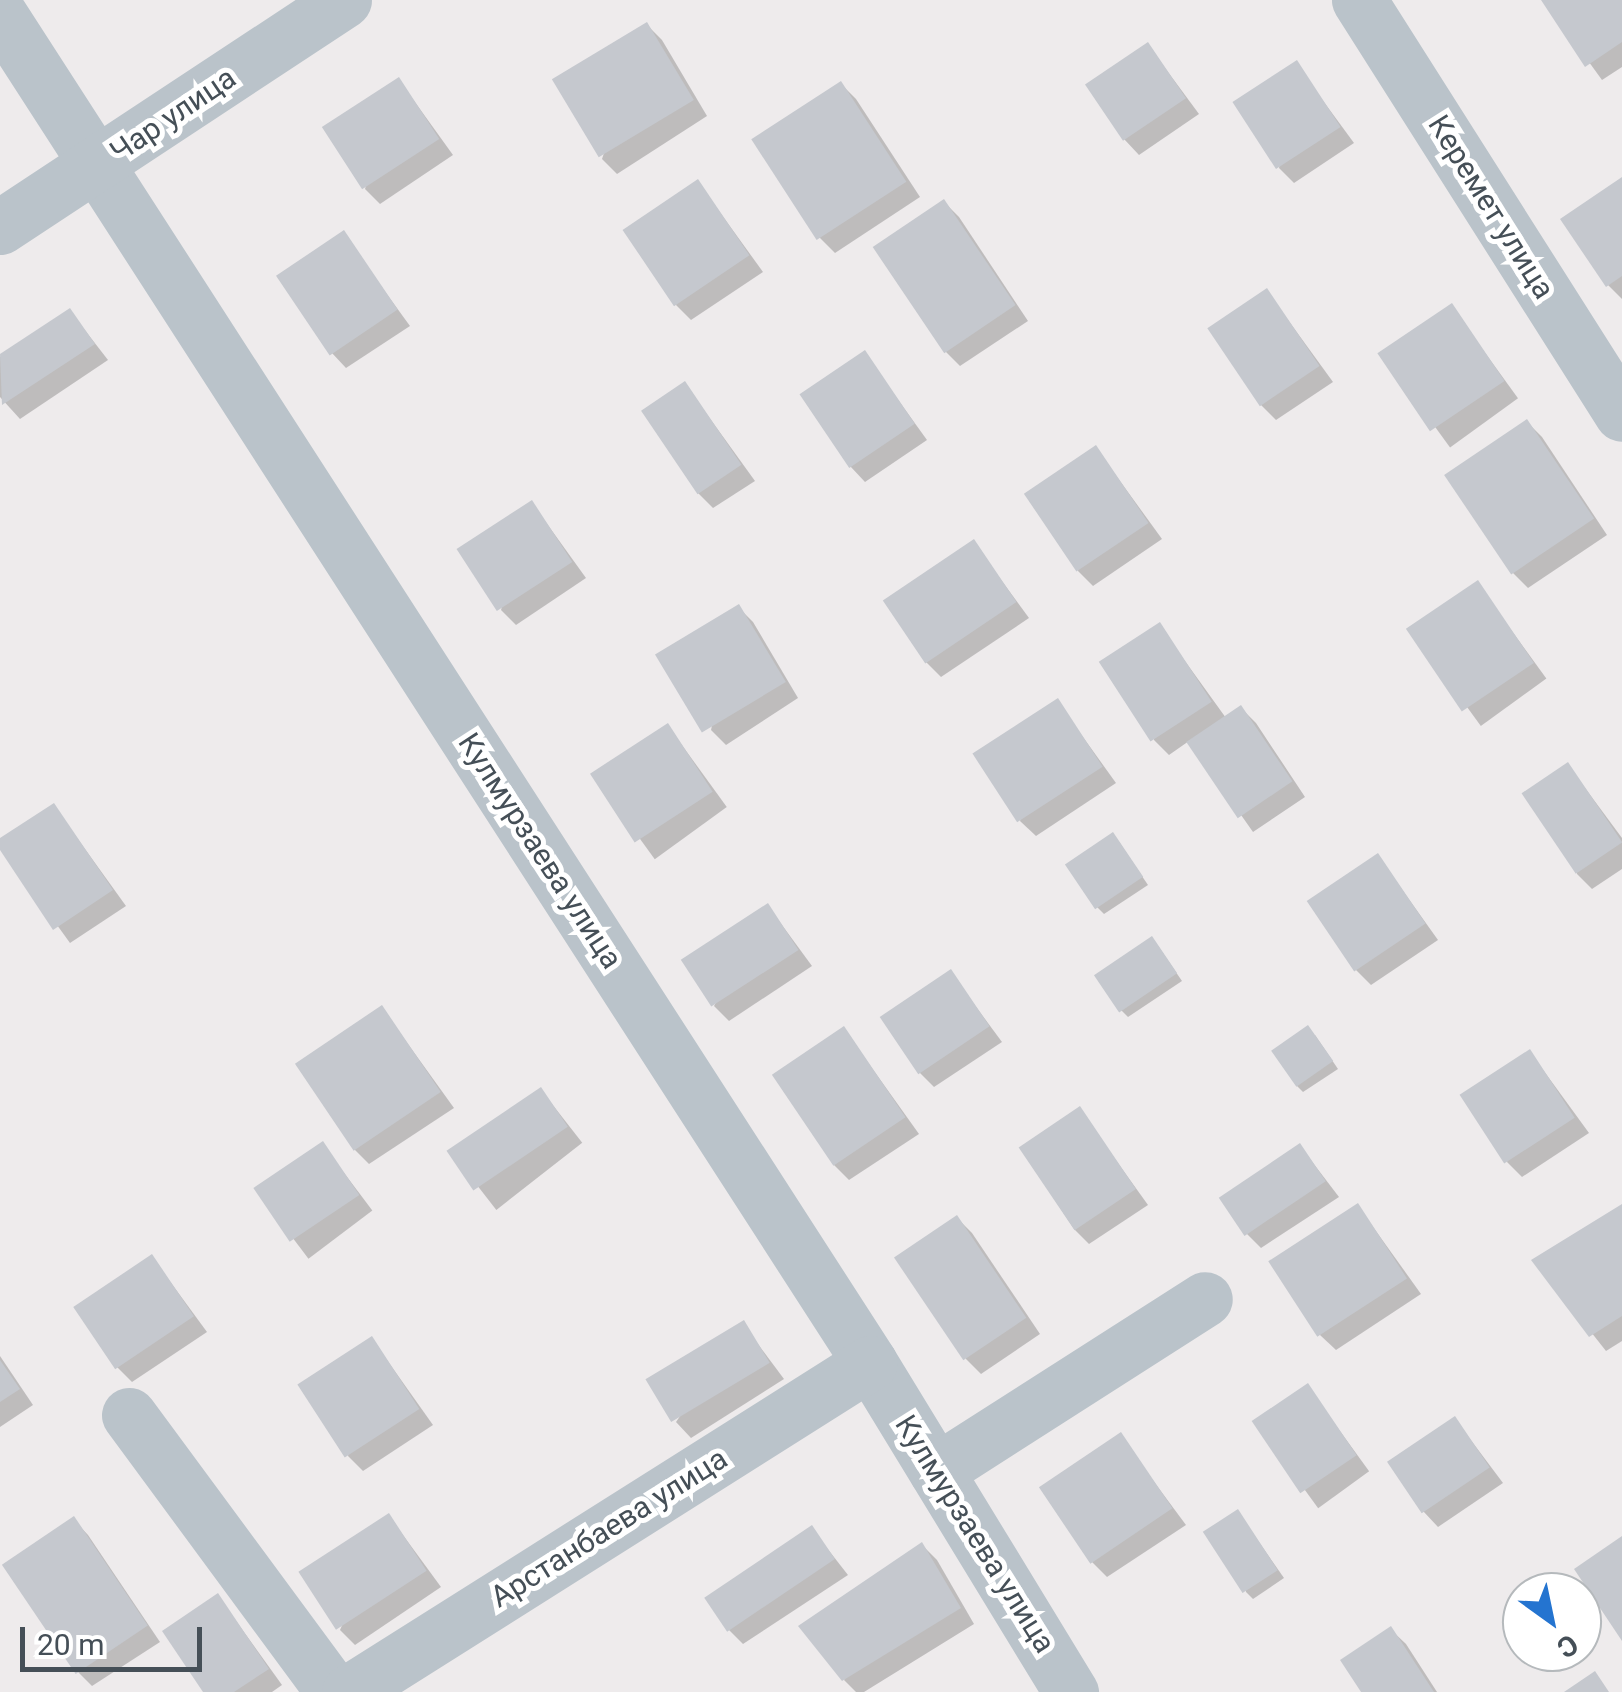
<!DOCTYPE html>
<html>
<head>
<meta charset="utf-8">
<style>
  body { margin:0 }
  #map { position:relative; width:1622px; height:1692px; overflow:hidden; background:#eeebec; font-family:Roboto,sans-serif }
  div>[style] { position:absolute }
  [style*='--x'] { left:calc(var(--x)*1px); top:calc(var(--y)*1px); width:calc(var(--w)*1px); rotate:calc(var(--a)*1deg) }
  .shadow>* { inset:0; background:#0003; transform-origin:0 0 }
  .building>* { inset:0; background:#c5c8ce; transform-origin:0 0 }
  .minor>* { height:55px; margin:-27.5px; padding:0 27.5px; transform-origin:27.5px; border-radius:27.5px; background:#bac3ca }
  span { translate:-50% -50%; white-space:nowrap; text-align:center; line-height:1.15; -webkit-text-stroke:10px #fff; paint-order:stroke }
  .street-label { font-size:30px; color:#454f57 }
  .north { position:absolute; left:1502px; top:1572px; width:100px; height:100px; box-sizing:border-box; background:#fff; border:2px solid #b5b9bc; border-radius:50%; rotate:147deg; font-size:28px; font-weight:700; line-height:40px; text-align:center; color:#454f57 }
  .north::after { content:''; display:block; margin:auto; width:35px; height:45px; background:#2474d0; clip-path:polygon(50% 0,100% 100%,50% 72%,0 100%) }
  .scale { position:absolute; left:20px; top:1627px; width:182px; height:45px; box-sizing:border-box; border:5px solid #454f57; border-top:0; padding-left:12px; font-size:30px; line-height:35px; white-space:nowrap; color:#454f57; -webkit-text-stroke:8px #fff; paint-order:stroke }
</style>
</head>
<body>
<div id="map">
  <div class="shadow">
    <i style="clip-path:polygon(1544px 0,1622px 0,1622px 67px,1602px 80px)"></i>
    <i style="clip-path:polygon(647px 25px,662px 40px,707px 116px,617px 174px,602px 159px)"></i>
    <i style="clip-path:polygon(1148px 45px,1199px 114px,1139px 155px,1124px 139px)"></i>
    <i style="clip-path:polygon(1296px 64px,1354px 143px,1294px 183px,1279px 168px)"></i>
    <i style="clip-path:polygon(399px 80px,453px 155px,380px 204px,365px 189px)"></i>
    <i style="clip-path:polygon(841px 84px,856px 99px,920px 197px,835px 253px,820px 238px,755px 140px)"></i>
    <i style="clip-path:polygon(1622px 180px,1622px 299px,1608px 285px)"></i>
    <i style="clip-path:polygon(698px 182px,763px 272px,691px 320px,676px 305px)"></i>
    <i style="clip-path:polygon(944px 202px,959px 217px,1028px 321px,960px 366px,945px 351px)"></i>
    <i style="clip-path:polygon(343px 234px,410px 326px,346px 368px,331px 352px)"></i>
    <i style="clip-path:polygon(1267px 291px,1333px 382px,1276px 420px,1261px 405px)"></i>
    <i style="left:1451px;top:306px;width:114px;height:84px;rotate:54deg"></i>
    <i style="clip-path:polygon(70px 311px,108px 360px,20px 419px,0 397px,0 357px)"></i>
    <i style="clip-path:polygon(865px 354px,927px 440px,865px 482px,850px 466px)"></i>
    <i style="clip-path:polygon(685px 384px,755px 481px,713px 508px,698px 493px)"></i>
    <i style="clip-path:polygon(1527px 422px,1542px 437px,1607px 535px,1528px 588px,1513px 573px,1448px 474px)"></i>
    <i style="clip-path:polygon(1096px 448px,1162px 539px,1093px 586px,1078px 571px)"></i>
    <i style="clip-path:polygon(532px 503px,586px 578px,516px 625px,501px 610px)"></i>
    <i style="clip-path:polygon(974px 543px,1029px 618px,941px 677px,926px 662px)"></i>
    <i style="left:1477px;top:583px;width:118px;height:81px;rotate:54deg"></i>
    <i style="clip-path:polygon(738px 607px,753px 622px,798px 698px,726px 745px,711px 730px)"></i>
    <i style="clip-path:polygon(1159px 625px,1226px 718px,1241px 708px,1256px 723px,1305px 797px,1253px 832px,1189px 741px,1169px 755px,1154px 740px)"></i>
    <i style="clip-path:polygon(1057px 701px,1116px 783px,1036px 836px,1020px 821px)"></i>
    <i style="left:668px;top:726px;width:100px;height:89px;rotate:54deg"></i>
    <i style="clip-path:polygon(1568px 765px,1622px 838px,1622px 869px,1592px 889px,1577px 874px)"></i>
    <i style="clip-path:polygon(54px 806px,126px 906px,70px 943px,0 846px,0 841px)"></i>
    <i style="clip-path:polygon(1119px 842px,1148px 885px,1104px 914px,1097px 907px)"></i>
    <i style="clip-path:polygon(1378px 856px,1438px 940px,1371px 985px,1356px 970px)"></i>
    <i style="clip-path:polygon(768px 906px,812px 966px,729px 1021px,714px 1006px)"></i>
    <i style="clip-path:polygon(1158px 946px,1182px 981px,1128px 1017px,1121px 1010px)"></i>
    <i style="clip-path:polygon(951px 973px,1002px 1042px,934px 1087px,919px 1072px)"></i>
    <i style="clip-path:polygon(382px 1008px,454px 1108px,369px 1164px,354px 1149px,298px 1064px)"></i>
    <i style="clip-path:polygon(844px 1029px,919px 1134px,849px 1180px,834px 1165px,775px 1075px)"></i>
    <i style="clip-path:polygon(1315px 1035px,1338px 1069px,1303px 1092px,1296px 1085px)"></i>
    <i style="clip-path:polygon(1530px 1052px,1589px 1133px,1522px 1177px,1507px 1162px)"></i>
    <i style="left:541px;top:1090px;width:67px;height:109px;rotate:52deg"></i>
    <i style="clip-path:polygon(1079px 1109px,1148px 1205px,1089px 1244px,1074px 1229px,1021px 1148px)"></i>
    <i style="left:323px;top:1145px;width:82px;height:80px;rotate:53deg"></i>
    <i style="clip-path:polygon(1300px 1146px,1339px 1197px,1261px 1248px,1246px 1233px)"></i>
    <i style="clip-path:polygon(1358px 1206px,1421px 1294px,1336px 1350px,1320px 1335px)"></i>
    <i style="clip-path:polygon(1622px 1207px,1622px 1341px,1606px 1351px,1535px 1261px)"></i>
    <i style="clip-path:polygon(957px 1218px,972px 1233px,1040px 1334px,981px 1374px,966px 1359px)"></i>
    <i style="clip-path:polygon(152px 1257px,207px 1332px,132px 1382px,117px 1367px)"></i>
    <i style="clip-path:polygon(743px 1324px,784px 1379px,691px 1438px,676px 1422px)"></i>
    <i style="clip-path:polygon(372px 1339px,433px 1425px,363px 1471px,348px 1456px)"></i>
    <i style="clip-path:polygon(0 1356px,33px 1405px,0 1427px)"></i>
    <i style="left:1308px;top:1387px;width:104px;height:63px;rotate:54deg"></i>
    <i style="clip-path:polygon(1455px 1419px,1503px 1483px,1438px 1527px,1423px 1511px)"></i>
    <i style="clip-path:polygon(1120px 1436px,1186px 1525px,1107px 1577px,1092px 1562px)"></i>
    <i style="clip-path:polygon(1238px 1512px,1284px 1578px,1253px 1599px,1246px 1592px)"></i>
    <i style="clip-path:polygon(389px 1516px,441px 1587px,355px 1645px,340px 1630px)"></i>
    <i style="clip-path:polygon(73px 1519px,88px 1535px,160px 1642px,92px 1686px,77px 1671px)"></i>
    <i style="clip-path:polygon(812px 1529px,848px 1575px,743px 1644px,728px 1629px)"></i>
    <i style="clip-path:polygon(922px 1545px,937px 1560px,974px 1624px,864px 1692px,856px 1692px,844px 1680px)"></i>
    <i style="clip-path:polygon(218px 1596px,282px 1685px,272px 1692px,206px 1692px)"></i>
    <i style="clip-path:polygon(1390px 1629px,1406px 1644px,1437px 1692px,1364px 1692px)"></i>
  </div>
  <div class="building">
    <i style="clip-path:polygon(1541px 0,1622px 0,1622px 42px,1585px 67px)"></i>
    <i style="left:647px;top:22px;width:91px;height:111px;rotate:59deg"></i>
    <i style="left:1148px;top:42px;width:68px;height:76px;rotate:56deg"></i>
    <i style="left:1297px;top:60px;width:80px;height:77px;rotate:57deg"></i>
    <i style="left:399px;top:77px;width:74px;height:92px;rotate:57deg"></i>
    <i style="left:841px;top:81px;width:120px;height:107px;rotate:57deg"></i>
    <i style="clip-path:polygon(1622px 177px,1622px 276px,1606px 287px,1560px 219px)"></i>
    <i style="left:698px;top:179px;width:92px;height:91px;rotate:56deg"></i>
    <i style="left:944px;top:199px;width:128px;height:86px;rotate:56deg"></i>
    <i style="left:344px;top:230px;width:96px;height:82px;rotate:56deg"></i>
    <i style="left:1267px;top:288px;width:94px;height:72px;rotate:56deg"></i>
    <i style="left:1452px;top:303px;width:94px;height:90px;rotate:56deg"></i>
    <i style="clip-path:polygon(70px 308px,95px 344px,2px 405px,0 354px)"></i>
    <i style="left:865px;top:350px;width:89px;height:79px;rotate:56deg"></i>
    <i style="left:685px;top:381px;width:101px;height:53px;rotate:56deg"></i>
    <i style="left:1527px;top:419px;width:120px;height:100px;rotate:56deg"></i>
    <i style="left:1096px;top:445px;width:94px;height:87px;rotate:56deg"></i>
    <i style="left:532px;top:500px;width:74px;height:90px;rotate:57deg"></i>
    <i style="left:974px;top:539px;width:76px;height:110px;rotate:56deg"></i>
    <i style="left:1478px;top:580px;width:100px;height:87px;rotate:56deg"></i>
    <i style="left:739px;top:604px;width:91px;height:98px;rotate:59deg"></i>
    <i style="left:1160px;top:622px;width:95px;height:73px;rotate:57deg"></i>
    <i style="left:1058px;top:698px;width:82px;height:102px;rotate:57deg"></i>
    <i style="left:1241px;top:705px;width:92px;height:66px;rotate:56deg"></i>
    <i style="left:668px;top:723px;width:82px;height:93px;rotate:57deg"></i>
    <i style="left:1568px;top:762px;width:97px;height:56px;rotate:56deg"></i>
    <i style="clip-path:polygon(54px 803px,113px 890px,53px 930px,0 850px,0 838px)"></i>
    <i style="left:1113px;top:832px;width:54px;height:58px;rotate:56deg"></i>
    <i style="left:1378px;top:853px;width:85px;height:86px;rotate:56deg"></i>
    <i style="left:768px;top:903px;width:56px;height:104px;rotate:57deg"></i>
    <i style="left:1152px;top:936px;width:45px;height:70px;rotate:56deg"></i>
    <i style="left:951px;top:969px;width:69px;height:86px;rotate:56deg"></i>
    <i style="left:382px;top:1005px;width:105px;height:105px;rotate:56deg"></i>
    <i style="left:1308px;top:1025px;width:44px;height:45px;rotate:55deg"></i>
    <i style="left:844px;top:1026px;width:110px;height:87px;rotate:56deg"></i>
    <i style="left:1530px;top:1049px;width:82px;height:84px;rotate:57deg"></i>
    <i style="left:541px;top:1087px;width:48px;height:114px;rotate:56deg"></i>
    <i style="left:1080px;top:1106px;width:100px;height:74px;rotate:56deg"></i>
    <i style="left:323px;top:1141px;width:65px;height:84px;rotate:56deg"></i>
    <i style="left:1300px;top:1143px;width:46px;height:98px;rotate:56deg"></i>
    <i style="left:1358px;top:1203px;width:90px;height:107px;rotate:57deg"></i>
    <i style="clip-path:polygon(1622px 1204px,1622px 1316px,1589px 1337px,1531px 1260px)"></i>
    <i style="left:957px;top:1215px;width:124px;height:76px;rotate:56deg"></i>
    <i style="left:152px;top:1254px;width:75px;height:95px;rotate:56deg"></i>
    <i style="left:744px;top:1320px;width:50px;height:115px;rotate:59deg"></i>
    <i style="left:372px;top:1336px;width:87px;height:89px;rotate:57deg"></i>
    <i style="clip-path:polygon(0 1360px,20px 1389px,0 1402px)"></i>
    <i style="left:1308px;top:1383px;width:87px;height:68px;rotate:56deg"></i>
    <i style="left:1455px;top:1416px;width:62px;height:82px;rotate:56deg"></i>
    <i style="left:1121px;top:1432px;width:92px;height:99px;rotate:56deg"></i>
    <i style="left:1238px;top:1509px;width:73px;height:42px;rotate:57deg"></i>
    <i style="left:389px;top:1513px;width:69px;height:108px;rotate:57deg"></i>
    <i style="left:74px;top:1516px;width:132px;height:87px;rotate:56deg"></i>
    <i style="left:812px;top:1525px;width:41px;height:130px;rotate:56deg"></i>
    <i style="clip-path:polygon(1622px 1536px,1622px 1641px,1574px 1569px)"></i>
    <i style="clip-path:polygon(922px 1542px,961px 1608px,842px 1681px,798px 1626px)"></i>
    <i style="clip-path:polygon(218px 1593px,269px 1669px,234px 1692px,203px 1692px,162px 1631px)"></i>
    <i style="clip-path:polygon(1391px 1626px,1434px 1692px,1361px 1692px,1340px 1660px)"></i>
    <i style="clip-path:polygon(1595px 1671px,1609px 1692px,1564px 1692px)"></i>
  </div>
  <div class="minor">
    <i style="--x:1359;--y:0;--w:490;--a:57.6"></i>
    <i style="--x:0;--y:15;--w:1604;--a:57.16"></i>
    <i style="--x:870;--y:1363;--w:386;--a:58.6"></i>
    <i style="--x:0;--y:227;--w:412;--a:-33.4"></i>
    <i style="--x:129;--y:1415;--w:344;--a:53.6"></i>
    <i style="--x:936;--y:1471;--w:319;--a:-32.6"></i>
    <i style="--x:349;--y:1692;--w:616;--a:-32.27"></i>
  </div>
  <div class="street-label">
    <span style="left:173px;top:115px;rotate:-34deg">Чар улица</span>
    <span style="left:1491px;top:207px;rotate:58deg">Керемет улица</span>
    <span style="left:540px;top:851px;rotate:57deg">Кулмурзаева улица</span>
    <span style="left:609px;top:1528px;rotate:-32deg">Арстанбаева улица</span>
    <span style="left:975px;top:1534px;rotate:58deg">Кулмурзаева улица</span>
  </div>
  <div class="north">С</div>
  <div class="scale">20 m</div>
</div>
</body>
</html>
